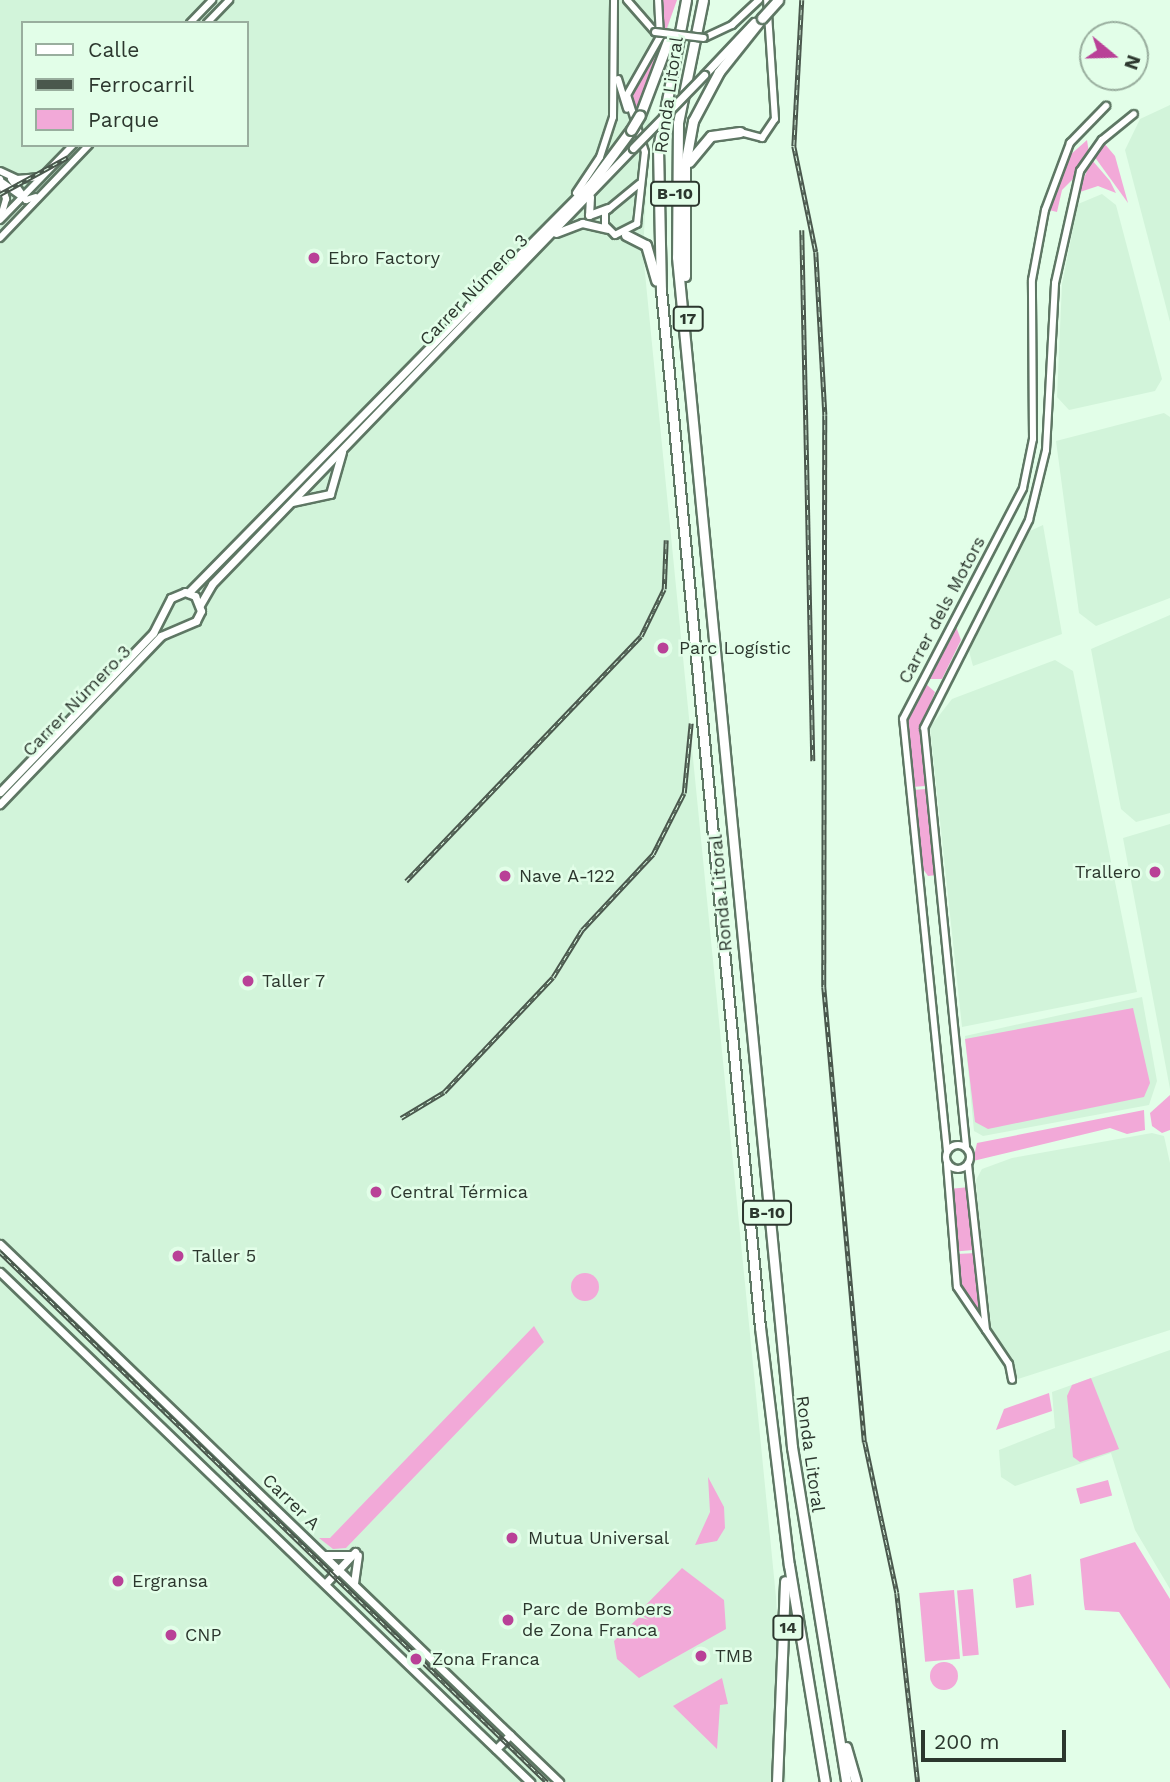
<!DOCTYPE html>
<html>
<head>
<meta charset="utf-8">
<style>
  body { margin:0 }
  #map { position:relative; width:1170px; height:1782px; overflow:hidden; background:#e2fee8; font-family:"Work Sans",sans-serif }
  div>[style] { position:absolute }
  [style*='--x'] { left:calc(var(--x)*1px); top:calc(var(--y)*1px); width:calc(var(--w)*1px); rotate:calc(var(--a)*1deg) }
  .built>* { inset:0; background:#d2f4da }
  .green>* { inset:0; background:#f2a9d8; transform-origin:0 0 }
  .round { border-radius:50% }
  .roads { filter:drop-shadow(2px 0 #5e7764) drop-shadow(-2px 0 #5e7764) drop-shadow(0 2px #5e7764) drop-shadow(0 -2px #5e7764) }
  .tertiary>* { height:6px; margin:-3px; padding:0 3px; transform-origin:3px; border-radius:3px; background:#fff }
  .tertiary>.ring { margin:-3px; padding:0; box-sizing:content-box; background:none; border:6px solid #fff; border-radius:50% }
  .secondary>* { height:7px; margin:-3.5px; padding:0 3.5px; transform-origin:3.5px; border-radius:3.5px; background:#fff }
  .trunk>* { height:9px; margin:-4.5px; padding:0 4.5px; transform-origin:4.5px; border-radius:4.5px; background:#fff }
  .rail>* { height:4.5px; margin-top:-2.25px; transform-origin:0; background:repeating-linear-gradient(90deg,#e2fee8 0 5px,#4a584d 0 10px); box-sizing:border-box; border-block:2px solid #4a584d }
  .bridges { filter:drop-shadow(2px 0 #5e7764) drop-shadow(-2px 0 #5e7764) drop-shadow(0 2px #5e7764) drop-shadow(0 -2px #5e7764) }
  .tertiary-bridge>* { height:6px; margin:-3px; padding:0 3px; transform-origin:3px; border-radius:3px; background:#fff }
  .secondary-bridge>* { height:7px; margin:-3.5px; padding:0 3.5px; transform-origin:3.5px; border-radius:3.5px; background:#fff }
  .trunk-bridge>* { height:9px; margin:-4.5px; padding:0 4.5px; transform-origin:4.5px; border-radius:4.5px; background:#fff }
  .dots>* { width:19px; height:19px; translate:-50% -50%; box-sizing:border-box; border:4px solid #e2fee8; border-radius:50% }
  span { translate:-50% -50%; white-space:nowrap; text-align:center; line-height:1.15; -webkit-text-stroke:5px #e2fee8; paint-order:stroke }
  .shield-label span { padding:2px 5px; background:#e2fee8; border:2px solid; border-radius:5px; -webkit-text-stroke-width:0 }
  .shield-label { font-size:16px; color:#2c372e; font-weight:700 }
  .street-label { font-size:18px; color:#2c372e }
  .poi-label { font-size:18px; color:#2c372e }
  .left { translate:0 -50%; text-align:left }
  .right { translate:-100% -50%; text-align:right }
  .legend { position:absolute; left:21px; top:21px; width:228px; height:126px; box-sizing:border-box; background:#e2fee8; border:2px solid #99ae9e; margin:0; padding:9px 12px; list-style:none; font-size:21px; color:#2c372e }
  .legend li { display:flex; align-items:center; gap:14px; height:35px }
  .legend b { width:35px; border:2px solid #99ae9e }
  .north { position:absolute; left:1079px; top:21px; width:70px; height:70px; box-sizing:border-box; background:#e2fee8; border:2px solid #99ae9e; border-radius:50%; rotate:109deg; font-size:19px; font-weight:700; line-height:28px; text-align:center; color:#2c372e }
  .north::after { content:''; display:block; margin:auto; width:24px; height:32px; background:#b94197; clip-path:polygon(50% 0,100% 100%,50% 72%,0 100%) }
  .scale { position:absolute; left:921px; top:1730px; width:145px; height:32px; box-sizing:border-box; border:4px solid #2c372e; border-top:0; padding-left:9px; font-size:21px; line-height:24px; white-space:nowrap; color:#2c372e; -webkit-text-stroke:5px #e2fee8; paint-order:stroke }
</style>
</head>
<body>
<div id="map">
  <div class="built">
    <i style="clip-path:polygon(evenodd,0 0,674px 0,650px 115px,643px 253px,776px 1597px,786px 1782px,0 1782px,0 0,23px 23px,247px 23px,247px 145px,23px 145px,23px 23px)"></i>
    <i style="clip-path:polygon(1170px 105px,1170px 322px,1125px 150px,1140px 119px)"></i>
    <i style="clip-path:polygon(1102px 194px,1116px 205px,1162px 379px,1155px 391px,1069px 410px,1057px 397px,1062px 284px,1078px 204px)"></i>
    <i style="clip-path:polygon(1164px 413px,1170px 417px,1170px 598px,1096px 626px,1079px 613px,1056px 441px)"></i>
    <i style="clip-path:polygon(1043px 525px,1062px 634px,973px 666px,969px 651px,1030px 531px)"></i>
    <i style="clip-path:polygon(1170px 615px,1170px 813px,1136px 822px,1121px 809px,1091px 649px)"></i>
    <i style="clip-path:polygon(1055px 660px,1073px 671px,1137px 992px,962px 1027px,930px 727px,952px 699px)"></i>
    <i style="clip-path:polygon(1170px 824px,1170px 1089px,1123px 838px)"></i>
    <i style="clip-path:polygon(1142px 997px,1157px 1081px,1149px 1105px,983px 1136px,974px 1131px,965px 1036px)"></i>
    <i style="clip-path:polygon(1152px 1133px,1164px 1136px,1170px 1163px,1170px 1330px,1018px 1379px,986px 1330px,976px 1180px,982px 1169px,1012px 1158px)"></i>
    <i style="clip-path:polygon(1170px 1350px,1170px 1589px,1135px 1530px,1111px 1453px,1015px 1486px,1001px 1477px,999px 1450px,1055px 1428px,1052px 1392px)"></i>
  </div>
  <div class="green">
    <i style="clip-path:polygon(662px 0,677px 0,636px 115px,631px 93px,663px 35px)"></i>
    <i style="clip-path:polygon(1087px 140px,1089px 153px,1078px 174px,1062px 190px,1057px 212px,1049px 210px,1069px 156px)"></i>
    <i style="clip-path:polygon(1104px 143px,1115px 156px,1128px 203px,1094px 156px)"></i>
    <i style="clip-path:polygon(1092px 160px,1110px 181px,1116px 193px,1098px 186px,1077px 193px)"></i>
    <i style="clip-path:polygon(954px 621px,961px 640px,942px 679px,929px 679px)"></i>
    <i style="clip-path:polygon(926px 684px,935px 692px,921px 728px,925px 786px,912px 787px,907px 717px)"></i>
    <i style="clip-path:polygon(926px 789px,937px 875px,928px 876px,921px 866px,913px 790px)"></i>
    <i style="clip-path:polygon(1133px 1008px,1150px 1083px,1144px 1097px,988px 1129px,975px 1122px,965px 1039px)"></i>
    <i style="clip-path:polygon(1170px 1095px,1170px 1130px,1162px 1133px,1152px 1126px,1150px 1113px)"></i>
    <i style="clip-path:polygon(1144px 1110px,1145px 1130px,1127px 1134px,1110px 1128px,973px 1161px,977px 1143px)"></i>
    <i style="left:970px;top:1187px;width:63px;height:19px;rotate:85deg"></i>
    <i style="clip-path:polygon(976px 1253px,982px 1315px,981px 1315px,961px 1285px,957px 1254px)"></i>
    <i class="round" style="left:571px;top:1273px;width:28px;height:28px"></i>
    <i style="clip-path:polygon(534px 1326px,544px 1342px,346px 1548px,333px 1549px,319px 1538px,330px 1538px)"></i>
    <i style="clip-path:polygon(1091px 1378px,1119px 1449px,1080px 1462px,1073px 1457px,1067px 1396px,1072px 1385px)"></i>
    <i style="clip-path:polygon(1049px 1393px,1052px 1411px,996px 1430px,1004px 1409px)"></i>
    <i style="clip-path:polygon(708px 1477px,724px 1507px,725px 1528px,717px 1541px,695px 1545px,710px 1512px)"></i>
    <i style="left:1108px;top:1480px;width:16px;height:33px;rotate:75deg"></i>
    <i style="clip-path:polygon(1135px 1542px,1170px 1599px,1170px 1689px,1119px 1612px,1085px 1610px,1084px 1604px,1080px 1559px)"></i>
    <i style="clip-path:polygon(682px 1568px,724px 1600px,726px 1629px,639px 1678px,617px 1659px,614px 1641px,639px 1617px,649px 1620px,638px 1613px)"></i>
    <i style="clip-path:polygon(1031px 1574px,1034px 1605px,1016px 1608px,1013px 1579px)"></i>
    <i style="left:973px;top:1589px;width:66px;height:16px;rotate:85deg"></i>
    <i style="left:954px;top:1590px;width:69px;height:35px;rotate:85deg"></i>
    <i class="round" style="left:930px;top:1662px;width:28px;height:28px"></i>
    <i style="clip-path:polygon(722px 1678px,728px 1704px,720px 1705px,717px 1749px,673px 1706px)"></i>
  </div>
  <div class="roads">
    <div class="tertiary">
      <i style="--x:627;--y:0;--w:43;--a:48.8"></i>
      <i style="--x:190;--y:23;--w:32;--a:-46"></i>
      <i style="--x:207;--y:23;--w:32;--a:-46"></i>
      <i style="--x:704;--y:38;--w:31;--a:-25"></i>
      <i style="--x:732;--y:25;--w:37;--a:-43"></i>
      <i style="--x:618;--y:79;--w:31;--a:73"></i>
      <i style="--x:740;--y:132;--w:23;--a:15"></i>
      <i style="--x:762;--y:138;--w:23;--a:-56"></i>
      <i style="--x:775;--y:119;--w:119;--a:-93.8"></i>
      <i style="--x:0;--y:171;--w:19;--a:25"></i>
      <i style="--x:17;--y:179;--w:23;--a:-5"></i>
      <i style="--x:0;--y:179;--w:21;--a:73"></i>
      <i style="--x:6;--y:199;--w:19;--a:106"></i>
      <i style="--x:11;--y:179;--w:24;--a:54"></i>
      <i style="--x:3;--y:183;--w:29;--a:36"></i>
      <i style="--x:26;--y:200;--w:10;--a:-17"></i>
      <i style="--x:639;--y:184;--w:44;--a:140.5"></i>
      <i style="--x:605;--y:212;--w:13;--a:90"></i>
      <i style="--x:605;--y:225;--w:14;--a:45"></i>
      <i style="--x:615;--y:235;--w:25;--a:-27"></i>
      <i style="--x:637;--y:224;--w:72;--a:-83.7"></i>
      <i style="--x:645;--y:152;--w:60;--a:-107.5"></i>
      <i style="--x:627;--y:95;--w:67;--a:-60.4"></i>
      <i style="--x:660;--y:37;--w:37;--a:-93"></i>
      <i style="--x:576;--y:193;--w:43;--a:-56.3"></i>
      <i style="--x:600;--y:157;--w:42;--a:-72"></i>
      <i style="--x:613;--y:117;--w:117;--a:-89.5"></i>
      <i style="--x:0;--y:220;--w:105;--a:-45.8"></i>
      <i style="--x:0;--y:238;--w:129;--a:-46.3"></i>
      <i class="ring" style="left:946px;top:1145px;width:18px;height:18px"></i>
      <i style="--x:966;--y:1146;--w:420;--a:-95.7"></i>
      <i style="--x:924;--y:728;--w:233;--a:-63.2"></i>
      <i style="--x:1029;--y:520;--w:72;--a:-76.3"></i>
      <i style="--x:1046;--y:450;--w:167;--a:-86.9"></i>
      <i style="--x:1055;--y:283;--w:115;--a:-77.4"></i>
      <i style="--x:1080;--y:171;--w:38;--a:-55"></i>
      <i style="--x:1102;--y:140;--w:41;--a:-39.1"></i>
      <i style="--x:947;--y:1151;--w:434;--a:-95.8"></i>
      <i style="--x:903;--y:719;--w:260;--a:-62.5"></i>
      <i style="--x:1023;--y:488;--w:50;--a:-78.5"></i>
      <i style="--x:1033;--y:439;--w:159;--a:-90.4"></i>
      <i style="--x:1032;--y:280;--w:71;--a:-79.5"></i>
      <i style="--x:1045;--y:210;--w:72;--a:-69.5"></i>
      <i style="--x:1070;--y:143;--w:52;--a:-45.8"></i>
      <i style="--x:947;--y:1164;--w:123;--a:85.4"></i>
      <i style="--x:957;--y:1287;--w:93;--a:56"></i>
      <i style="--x:1009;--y:1364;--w:16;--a:79"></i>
      <i style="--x:968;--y:1164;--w:167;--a:83.8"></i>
    </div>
    <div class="secondary">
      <i style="--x:704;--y:75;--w:73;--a:-46.7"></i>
      <i style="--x:590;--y:197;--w:18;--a:93"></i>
      <i style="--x:589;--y:215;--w:20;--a:-20"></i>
      <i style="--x:556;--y:233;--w:28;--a:-21"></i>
      <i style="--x:582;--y:223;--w:26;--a:13"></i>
      <i style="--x:292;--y:502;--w:39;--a:-12"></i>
      <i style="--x:330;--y:494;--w:44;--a:-74.1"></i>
      <i style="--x:188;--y:593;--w:401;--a:-45.5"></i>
      <i style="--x:200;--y:605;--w:24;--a:-60"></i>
      <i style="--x:212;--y:584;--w:606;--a:-46"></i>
      <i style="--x:0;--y:792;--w:221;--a:-46.1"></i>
      <i style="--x:153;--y:633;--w:39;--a:-63"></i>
      <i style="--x:171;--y:598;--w:15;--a:-23"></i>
      <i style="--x:185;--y:592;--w:11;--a:22"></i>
      <i style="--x:195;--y:596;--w:16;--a:68"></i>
      <i style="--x:201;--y:611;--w:11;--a:117"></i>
      <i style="--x:196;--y:621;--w:38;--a:157"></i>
      <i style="--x:161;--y:636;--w:233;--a:133.8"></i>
      <i style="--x:0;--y:1244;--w:776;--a:43.9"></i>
      <i style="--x:0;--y:1272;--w:736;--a:43.9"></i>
      <i style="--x:324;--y:1555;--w:26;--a:0"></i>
      <i style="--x:354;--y:1583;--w:28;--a:-82"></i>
      <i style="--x:325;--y:1584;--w:44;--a:-46.8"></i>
      <i style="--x:496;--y:1749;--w:20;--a:-45"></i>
    </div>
    <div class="trunk">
      <i style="--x:686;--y:0;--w:151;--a:100.7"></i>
      <i style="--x:658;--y:148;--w:142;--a:88.8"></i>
      <i style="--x:661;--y:290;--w:1042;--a:84.55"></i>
      <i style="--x:760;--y:1327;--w:240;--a:83.1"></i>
      <i style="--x:789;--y:1565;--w:220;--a:80.6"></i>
      <i style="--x:703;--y:0;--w:126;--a:101.5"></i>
      <i style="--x:678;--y:123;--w:134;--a:90.4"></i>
      <i style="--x:677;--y:257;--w:1196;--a:84.48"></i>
      <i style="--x:792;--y:1447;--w:339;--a:80.8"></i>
      <i style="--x:640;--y:115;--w:79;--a:-69.3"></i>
      <i style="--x:689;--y:162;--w:34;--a:-50"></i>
      <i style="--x:711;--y:136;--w:29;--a:-8"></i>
      <i style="--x:626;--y:235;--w:22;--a:27"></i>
      <i style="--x:646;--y:245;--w:37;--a:74"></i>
      <i style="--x:685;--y:276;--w:111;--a:-90"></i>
      <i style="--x:685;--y:165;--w:45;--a:-79.7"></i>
      <i style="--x:693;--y:121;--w:55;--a:-62"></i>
      <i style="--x:719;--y:72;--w:69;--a:-51.5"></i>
      <i style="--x:469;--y:307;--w:173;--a:-45.2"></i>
      <i style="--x:591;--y:184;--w:67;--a:-53.5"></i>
      <i style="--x:846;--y:1747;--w:36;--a:74"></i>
      <i style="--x:777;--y:1782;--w:201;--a:-87.7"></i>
    </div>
  </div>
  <div class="rail">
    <i style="--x:802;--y:0;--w:146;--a:93.1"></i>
    <i style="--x:794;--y:146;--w:108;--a:78.3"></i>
    <i style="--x:816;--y:252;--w:163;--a:86.8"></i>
    <i style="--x:825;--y:415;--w:572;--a:90.1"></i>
    <i style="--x:824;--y:987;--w:457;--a:84.9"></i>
    <i style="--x:865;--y:1442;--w:154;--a:78"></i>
    <i style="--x:897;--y:1593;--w:190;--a:83.7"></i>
    <i style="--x:0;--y:194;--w:77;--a:-28.6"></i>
    <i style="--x:802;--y:230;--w:531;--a:88.81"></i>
    <i style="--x:406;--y:881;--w:339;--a:-46.2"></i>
    <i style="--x:641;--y:636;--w:52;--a:-63.9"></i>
    <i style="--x:664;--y:589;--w:49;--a:-87.7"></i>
    <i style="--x:401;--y:1118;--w:50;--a:-31.2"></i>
    <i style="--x:444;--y:1092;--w:158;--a:-46.5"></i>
    <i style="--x:553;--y:977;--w:55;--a:-58.3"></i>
    <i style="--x:582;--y:930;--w:104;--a:-46.9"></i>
    <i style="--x:653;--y:854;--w:68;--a:-63.1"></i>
    <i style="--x:684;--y:793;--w:70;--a:-84.3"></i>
    <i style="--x:0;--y:1252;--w:762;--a:44.1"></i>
  </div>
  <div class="bridges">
    <div class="tertiary-bridge">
      <i style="--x:655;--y:32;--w:49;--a:7"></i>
    </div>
    <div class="secondary-bridge">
      <i style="--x:633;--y:148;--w:102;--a:-45.8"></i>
    </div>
    <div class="trunk-bridge">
      <i style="--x:762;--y:18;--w:24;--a:-48"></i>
      <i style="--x:631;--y:130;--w:17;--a:-59"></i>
    </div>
  </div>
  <div class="dots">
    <i style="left:314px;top:258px;background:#b94197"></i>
    <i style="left:663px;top:648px;background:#b94197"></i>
    <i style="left:1155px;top:872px;background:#b94197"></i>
    <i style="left:505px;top:876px;background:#b94197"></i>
    <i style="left:248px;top:981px;background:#b94197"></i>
    <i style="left:376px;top:1192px;background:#b94197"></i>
    <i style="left:178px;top:1256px;background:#b94197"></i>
    <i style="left:512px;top:1538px;background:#b94197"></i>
    <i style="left:118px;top:1581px;background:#b94197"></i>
    <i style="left:508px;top:1620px;background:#b94197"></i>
    <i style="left:171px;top:1635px;background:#b94197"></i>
    <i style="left:701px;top:1656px;background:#b94197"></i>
    <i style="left:416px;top:1659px;background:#b94197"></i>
  </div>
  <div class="shield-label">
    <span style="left:675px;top:194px">B-10</span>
    <span style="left:688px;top:319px">17</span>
    <span style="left:767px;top:1213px">B-10</span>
    <span style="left:788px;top:1628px">14</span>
  </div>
  <div class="street-label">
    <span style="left:669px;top:95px;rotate:-82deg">Ronda Litoral</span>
    <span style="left:474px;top:290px;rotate:-46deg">Carrer Número 3</span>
    <span style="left:942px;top:610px;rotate:-62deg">Carrer dels Motors</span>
    <span style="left:77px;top:701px;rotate:-46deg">Carrer Número 3</span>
    <span style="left:721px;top:893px;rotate:-95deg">Ronda Litoral</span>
    <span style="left:810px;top:1454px;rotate:82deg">Ronda Litoral</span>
    <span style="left:291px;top:1502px;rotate:44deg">Carrer A</span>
  </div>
  <div class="poi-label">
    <span class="left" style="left:328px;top:258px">Ebro Factory</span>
    <span class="left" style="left:679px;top:648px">Parc Logístic</span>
    <span class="right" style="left:1141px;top:872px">Trallero</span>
    <span class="left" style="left:519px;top:876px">Nave A-122</span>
    <span class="left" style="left:262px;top:981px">Taller 7</span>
    <span class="left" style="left:390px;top:1192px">Central Térmica</span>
    <span class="left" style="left:192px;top:1256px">Taller 5</span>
    <span class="left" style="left:528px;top:1538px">Mutua Universal</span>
    <span class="left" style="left:132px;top:1581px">Ergransa</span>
    <span class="left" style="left:522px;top:1620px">Parc de Bombers<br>de Zona Franca</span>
    <span class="left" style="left:185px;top:1635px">CNP</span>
    <span class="left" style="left:715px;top:1656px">TMB</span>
    <span class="left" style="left:432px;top:1659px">Zona Franca</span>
  </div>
  <ul class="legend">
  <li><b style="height:9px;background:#fff"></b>Calle</li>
  <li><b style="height:9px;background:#4a584d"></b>Ferrocarril</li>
  <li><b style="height:19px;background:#f2a9d8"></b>Parque</li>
  </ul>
  <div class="north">N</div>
  <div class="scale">200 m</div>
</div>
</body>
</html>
